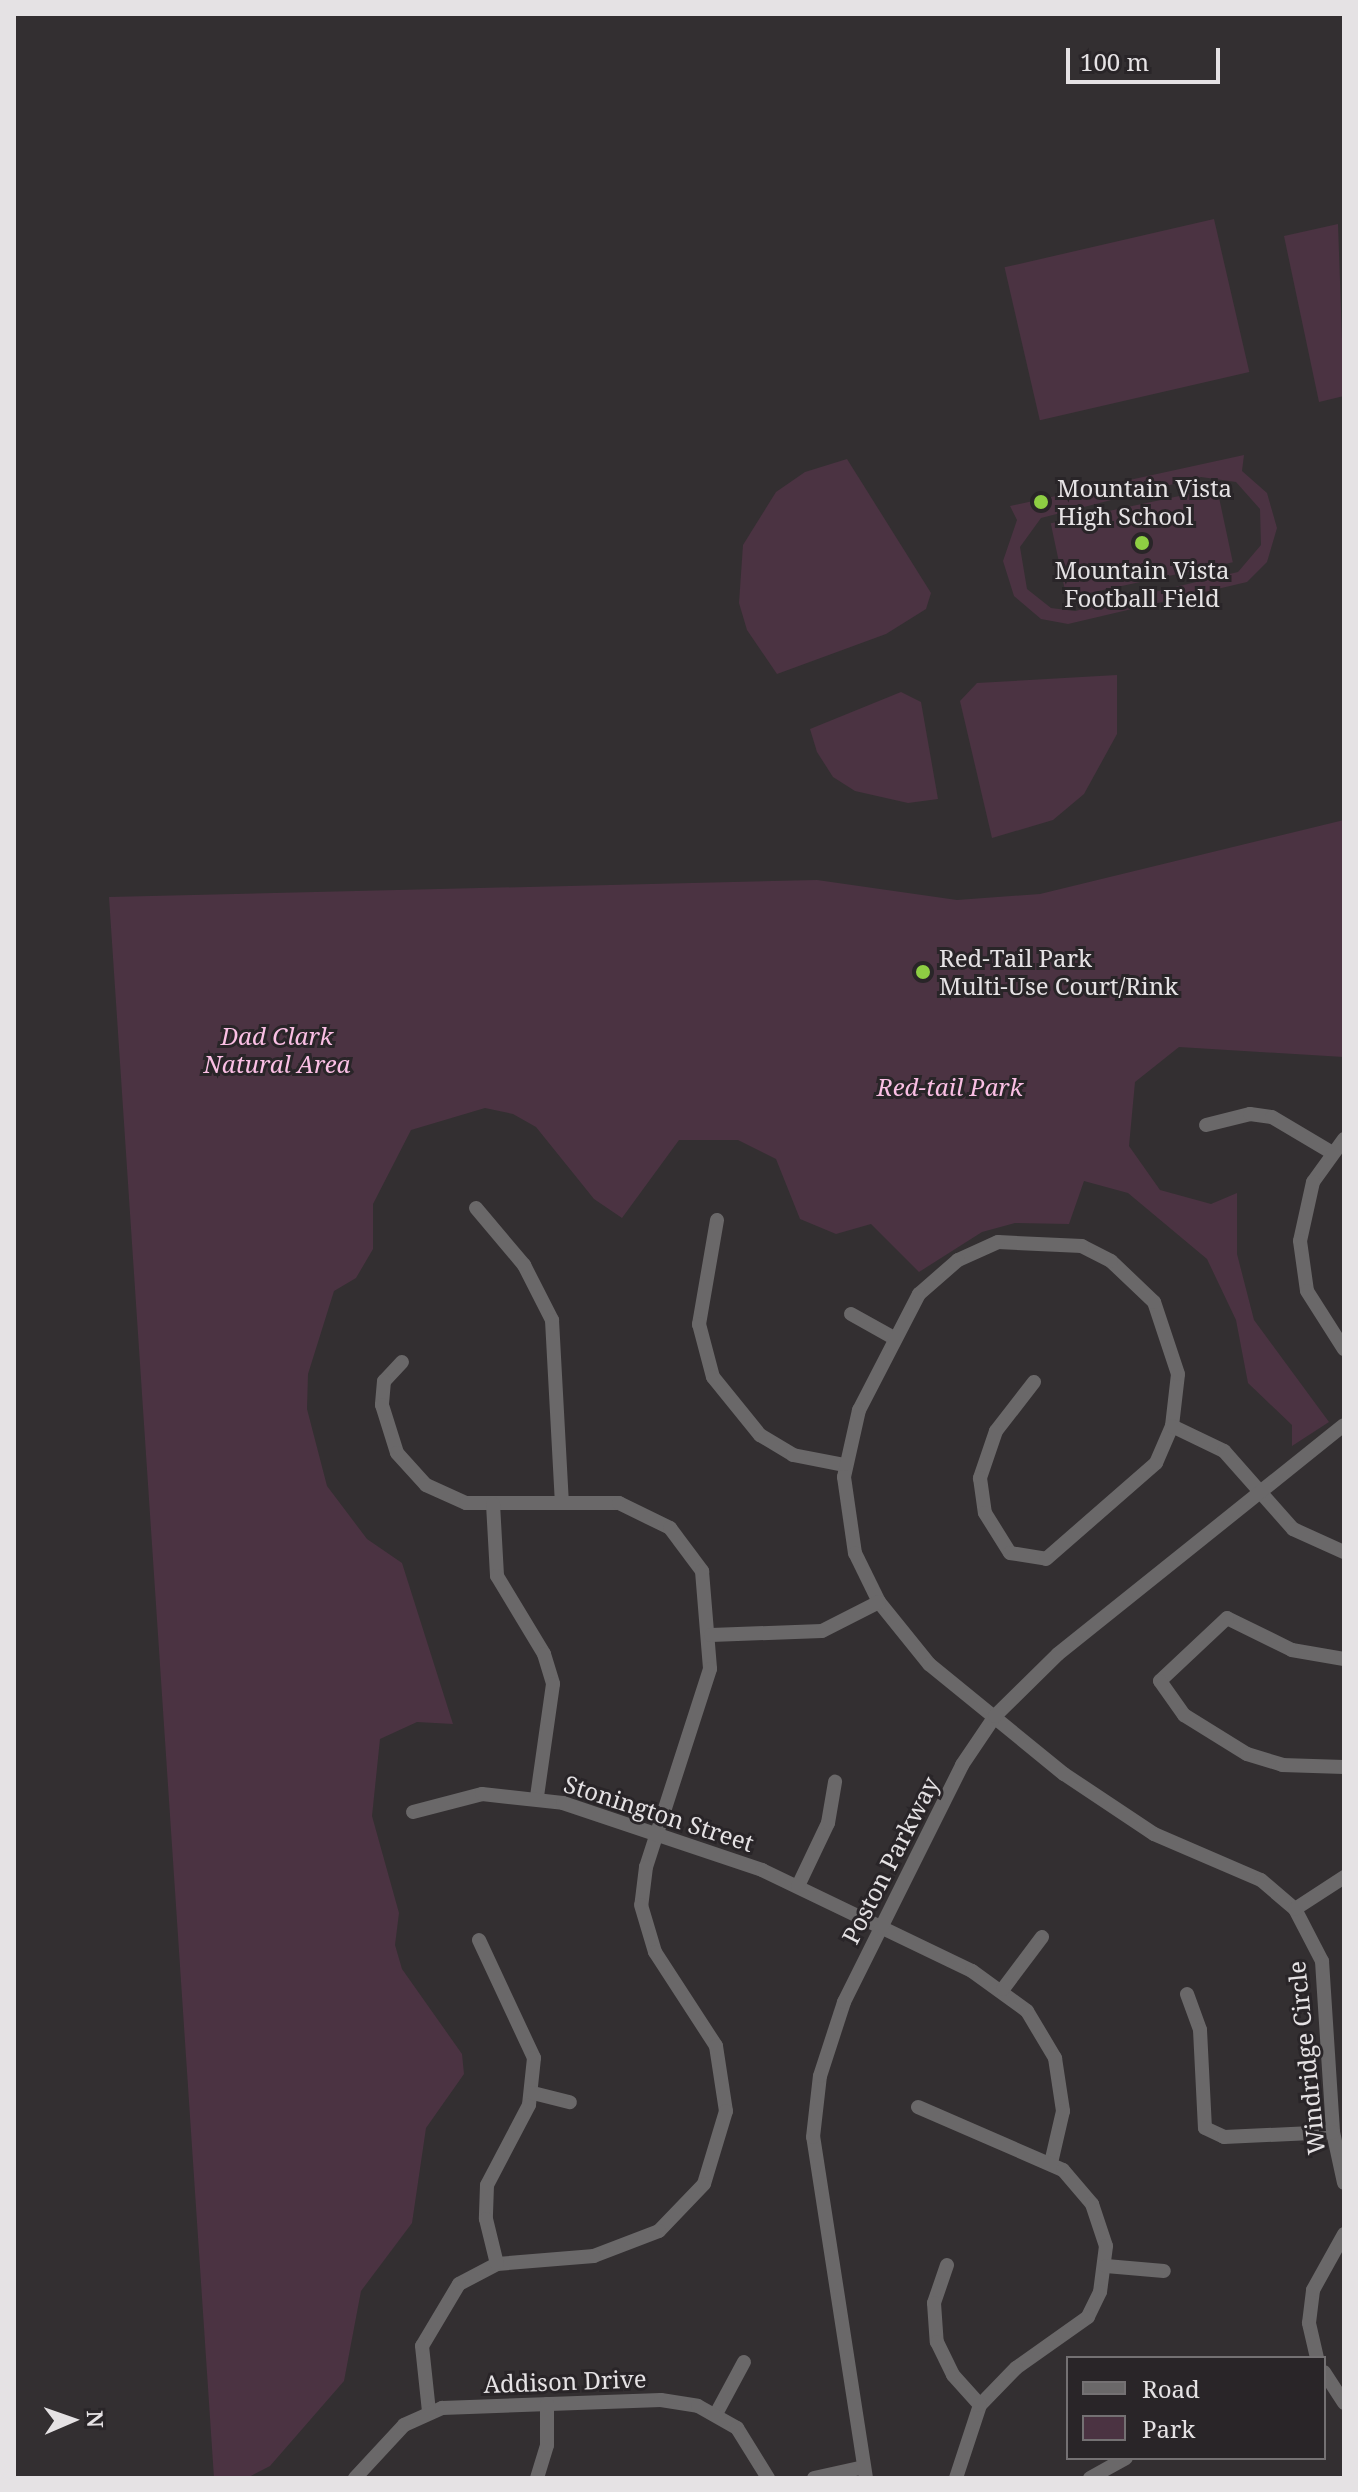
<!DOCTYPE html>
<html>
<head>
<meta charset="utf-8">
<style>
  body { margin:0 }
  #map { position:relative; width:1358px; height:2492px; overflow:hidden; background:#332f31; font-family:"Noto Serif",serif }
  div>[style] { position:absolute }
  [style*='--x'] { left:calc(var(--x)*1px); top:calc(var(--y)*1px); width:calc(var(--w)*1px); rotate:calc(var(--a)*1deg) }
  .green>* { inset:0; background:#4b3342; transform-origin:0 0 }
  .minor>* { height:14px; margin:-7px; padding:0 7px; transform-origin:7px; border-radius:7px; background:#6a6869 }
  .dots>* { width:22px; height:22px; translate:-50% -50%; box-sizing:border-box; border:4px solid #292528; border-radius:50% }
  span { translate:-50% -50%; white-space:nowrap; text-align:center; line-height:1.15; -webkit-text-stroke:6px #292528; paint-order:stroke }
  .poi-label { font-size:24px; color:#e5e2e4 }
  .left { translate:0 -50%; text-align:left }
  .park-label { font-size:24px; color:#fabfe4; font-style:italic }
  .street-label { font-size:24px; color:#e5e2e4 }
  .frame { position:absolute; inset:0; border:16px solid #e5e2e4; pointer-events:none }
  .legend { position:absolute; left:1066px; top:2356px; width:260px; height:104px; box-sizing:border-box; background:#292528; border:2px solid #747173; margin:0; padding:10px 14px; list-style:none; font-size:24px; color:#e5e2e4 }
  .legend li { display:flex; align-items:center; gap:16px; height:40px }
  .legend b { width:40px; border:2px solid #747173 }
  .north { position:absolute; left:32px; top:2380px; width:80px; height:80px; -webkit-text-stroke:6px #292528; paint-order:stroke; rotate:88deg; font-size:22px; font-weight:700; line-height:32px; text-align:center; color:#e5e2e4 }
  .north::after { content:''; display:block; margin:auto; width:28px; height:36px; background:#e5e2e4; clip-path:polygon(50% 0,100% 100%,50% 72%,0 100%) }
  .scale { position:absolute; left:1066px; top:48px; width:154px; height:36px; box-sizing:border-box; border:4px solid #e5e2e4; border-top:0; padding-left:10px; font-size:24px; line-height:28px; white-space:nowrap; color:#e5e2e4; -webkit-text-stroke:6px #292528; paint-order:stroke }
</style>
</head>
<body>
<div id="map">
  <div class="green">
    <i style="left:1214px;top:219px;width:157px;height:215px;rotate:77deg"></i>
    <i style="clip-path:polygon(1338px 224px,1344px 396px,1319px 402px,1284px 236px)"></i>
    <i style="clip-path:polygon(evenodd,1244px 455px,1242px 471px,1267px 493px,1277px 528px,1267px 562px,1247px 582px,1068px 624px,1041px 619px,1014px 596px,1003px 561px,1017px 520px,1010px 506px,1244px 455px,1201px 477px,1236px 482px,1260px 509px,1261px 545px,1238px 572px,1075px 611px,1051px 608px,1027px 589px,1020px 547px,1041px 518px,1201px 477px)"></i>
    <i style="clip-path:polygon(847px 459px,931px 593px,926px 609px,886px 634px,777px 674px,747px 630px,739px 603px,743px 545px,776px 492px,805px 472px)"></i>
    <i style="left:1217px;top:488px;width:76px;height:170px;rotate:78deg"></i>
    <i style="clip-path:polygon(1117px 675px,1117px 734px,1084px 794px,1053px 820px,992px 838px,960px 701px,977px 683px)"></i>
    <i style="clip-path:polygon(901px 692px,921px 702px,938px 799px,908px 803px,855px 791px,833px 777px,817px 752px,810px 729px)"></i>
    <i style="clip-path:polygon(1344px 820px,1344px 1057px,1179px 1047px,1135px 1082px,1129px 1146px,1160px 1190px,1211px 1204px,1237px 1193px,1237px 1254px,1254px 1320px,1329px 1422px,1292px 1446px,1292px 1425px,1248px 1383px,1236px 1320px,1207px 1259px,1128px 1193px,1084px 1181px,1069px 1224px,1015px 1223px,982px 1232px,919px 1272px,871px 1224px,836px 1234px,800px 1219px,776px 1159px,738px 1140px,679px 1140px,622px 1218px,594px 1199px,536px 1127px,513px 1114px,485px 1108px,411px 1130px,373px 1204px,373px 1249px,356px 1278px,334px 1291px,308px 1374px,307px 1409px,327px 1486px,367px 1539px,402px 1563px,453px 1724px,417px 1722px,380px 1739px,372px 1816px,399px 1913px,395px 1945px,402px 1969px,462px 2054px,464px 2074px,426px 2128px,412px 2223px,361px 2291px,344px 2381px,270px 2466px,247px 2478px,214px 2478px,109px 897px,817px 880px,957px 900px,1040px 894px)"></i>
  </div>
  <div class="minor">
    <i style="--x:1206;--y:1125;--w:45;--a:-14"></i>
    <i style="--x:1250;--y:1114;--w:22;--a:8"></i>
    <i style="--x:1272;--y:1117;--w:69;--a:30.7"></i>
    <i style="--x:1344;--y:1139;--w:53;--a:125.8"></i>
    <i style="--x:1313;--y:1182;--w:60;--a:102.4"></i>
    <i style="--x:1300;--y:1241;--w:50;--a:82"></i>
    <i style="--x:1307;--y:1291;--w:69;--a:57.5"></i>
    <i style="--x:476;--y:1208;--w:75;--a:49.9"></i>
    <i style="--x:524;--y:1265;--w:62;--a:63"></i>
    <i style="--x:552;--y:1320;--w:182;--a:86.9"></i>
    <i style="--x:717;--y:1220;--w:106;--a:99.8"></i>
    <i style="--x:699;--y:1324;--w:55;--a:75.2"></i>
    <i style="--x:713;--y:1377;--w:75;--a:51"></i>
    <i style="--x:760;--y:1435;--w:39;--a:31"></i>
    <i style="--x:793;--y:1455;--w:53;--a:10.9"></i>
    <i style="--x:851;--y:1314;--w:49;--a:29.2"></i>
    <i style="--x:402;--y:1362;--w:26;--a:133"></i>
    <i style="--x:384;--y:1381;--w:24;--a:95"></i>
    <i style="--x:382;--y:1405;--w:50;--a:72.6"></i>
    <i style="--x:397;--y:1453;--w:43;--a:47.8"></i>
    <i style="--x:426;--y:1485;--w:44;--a:24.2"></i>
    <i style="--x:466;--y:1503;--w:153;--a:0"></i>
    <i style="--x:619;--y:1503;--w:57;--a:26.1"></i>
    <i style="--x:670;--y:1528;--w:54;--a:53.3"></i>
    <i style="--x:702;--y:1571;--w:98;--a:85.3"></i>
    <i style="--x:710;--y:1669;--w:208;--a:107.9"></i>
    <i style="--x:646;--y:1867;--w:38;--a:97"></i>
    <i style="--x:641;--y:1905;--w:49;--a:73.4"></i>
    <i style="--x:655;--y:1952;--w:112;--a:57"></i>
    <i style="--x:716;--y:2046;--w:66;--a:81.3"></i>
    <i style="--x:726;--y:2111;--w:76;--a:106.8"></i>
    <i style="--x:704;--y:2184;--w:65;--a:133.8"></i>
    <i style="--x:659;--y:2231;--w:70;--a:159"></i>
    <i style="--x:594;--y:2256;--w:97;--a:175.3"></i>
    <i style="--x:497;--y:2264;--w:43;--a:152.2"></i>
    <i style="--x:459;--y:2284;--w:72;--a:120.8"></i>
    <i style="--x:422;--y:2346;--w:66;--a:83.9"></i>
    <i style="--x:1034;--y:1382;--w:62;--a:127.8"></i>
    <i style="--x:996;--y:1431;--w:50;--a:108.8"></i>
    <i style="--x:980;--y:1478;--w:35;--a:82"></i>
    <i style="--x:985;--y:1513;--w:47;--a:58"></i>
    <i style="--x:1010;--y:1553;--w:36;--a:9"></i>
    <i style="--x:1046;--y:1559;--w:146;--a:-41.1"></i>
    <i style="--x:1156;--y:1463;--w:40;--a:-66.6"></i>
    <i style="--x:1172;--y:1426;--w:52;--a:-83.4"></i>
    <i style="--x:1178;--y:1374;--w:76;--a:-108.4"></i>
    <i style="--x:1154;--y:1302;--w:59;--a:-136.4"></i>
    <i style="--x:1111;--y:1261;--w:33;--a:-153"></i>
    <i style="--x:1082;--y:1246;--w:84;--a:-177.3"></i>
    <i style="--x:998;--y:1242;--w:44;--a:155.8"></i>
    <i style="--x:958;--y:1260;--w:52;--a:138.9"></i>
    <i style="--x:919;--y:1294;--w:131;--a:117.3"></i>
    <i style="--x:859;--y:1410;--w:69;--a:102.6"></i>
    <i style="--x:844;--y:1477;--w:77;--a:81.8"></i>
    <i style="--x:855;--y:1553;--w:55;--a:63.9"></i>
    <i style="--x:879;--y:1602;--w:80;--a:51.1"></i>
    <i style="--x:929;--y:1664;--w:174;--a:39.2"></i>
    <i style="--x:1064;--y:1774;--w:108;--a:33.7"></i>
    <i style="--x:1154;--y:1834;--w:116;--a:23.3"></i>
    <i style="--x:1261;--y:1880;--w:45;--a:40.5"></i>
    <i style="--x:1295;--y:1909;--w:59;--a:62.6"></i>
    <i style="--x:1322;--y:1961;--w:171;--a:86.3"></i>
    <i style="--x:1333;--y:2132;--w:52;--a:77.8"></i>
    <i style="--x:1172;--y:1426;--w:58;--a:25.7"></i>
    <i style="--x:1224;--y:1451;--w:104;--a:48.5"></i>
    <i style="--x:1293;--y:1529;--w:56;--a:24.3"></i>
    <i style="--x:493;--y:1504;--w:72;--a:86.8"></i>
    <i style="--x:497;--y:1576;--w:91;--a:58.9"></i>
    <i style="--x:544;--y:1654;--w:31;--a:73"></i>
    <i style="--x:553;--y:1684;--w:113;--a:98.1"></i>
    <i style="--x:711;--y:1635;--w:111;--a:-2.1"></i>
    <i style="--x:822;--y:1631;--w:64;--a:-27"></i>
    <i style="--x:1344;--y:1659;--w:53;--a:-170.2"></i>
    <i style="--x:1292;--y:1650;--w:72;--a:-153.8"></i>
    <i style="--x:1227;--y:1618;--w:92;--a:136.8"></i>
    <i style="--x:1160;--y:1681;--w:42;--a:54.8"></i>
    <i style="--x:1184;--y:1715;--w:74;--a:31.8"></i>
    <i style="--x:1247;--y:1754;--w:37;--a:17"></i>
    <i style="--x:1282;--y:1765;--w:62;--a:1.8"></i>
    <i style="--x:413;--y:1812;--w:71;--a:-14.6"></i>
    <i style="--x:482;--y:1794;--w:81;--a:6.3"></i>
    <i style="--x:563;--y:1803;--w:210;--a:18.6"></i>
    <i style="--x:762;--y:1870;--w:233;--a:25.7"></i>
    <i style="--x:972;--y:1971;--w:68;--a:36"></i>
    <i style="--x:1027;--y:2011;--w:55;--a:59.2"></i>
    <i style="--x:1055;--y:2058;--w:54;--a:81.4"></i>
    <i style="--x:1063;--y:2111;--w:53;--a:103"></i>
    <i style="--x:798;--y:1886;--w:70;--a:-64.5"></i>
    <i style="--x:828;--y:1823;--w:42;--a:-80.3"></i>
    <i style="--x:1295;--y:1909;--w:59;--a:-33.1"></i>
    <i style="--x:479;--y:1940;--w:130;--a:65"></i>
    <i style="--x:534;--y:2058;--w:47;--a:96.1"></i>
    <i style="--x:529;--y:2105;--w:90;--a:117.7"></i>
    <i style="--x:487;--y:2185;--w:34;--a:92"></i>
    <i style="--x:486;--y:2219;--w:46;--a:76.3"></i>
    <i style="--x:1003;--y:1989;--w:65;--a:-53.1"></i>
    <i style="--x:1187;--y:1994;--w:38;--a:70"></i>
    <i style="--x:1200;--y:2030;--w:98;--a:87.1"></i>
    <i style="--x:1205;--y:2128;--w:21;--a:25"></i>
    <i style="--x:1224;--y:2137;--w:109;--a:-2.6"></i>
    <i style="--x:533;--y:2093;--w:38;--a:14"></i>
    <i style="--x:918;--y:2107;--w:158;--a:23.5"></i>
    <i style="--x:1063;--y:2170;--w:45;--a:49.5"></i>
    <i style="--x:1092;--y:2204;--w:44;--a:71.6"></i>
    <i style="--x:1106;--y:2246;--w:46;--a:97.4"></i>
    <i style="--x:1100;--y:2292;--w:28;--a:116"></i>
    <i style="--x:1088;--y:2317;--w:88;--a:144.7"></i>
    <i style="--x:1016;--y:2368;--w:52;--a:134.2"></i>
    <i style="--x:980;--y:2405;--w:77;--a:108.2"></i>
    <i style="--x:947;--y:2265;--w:40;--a:108.9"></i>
    <i style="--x:934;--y:2303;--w:39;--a:86"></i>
    <i style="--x:937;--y:2342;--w:37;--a:64"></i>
    <i style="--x:953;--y:2375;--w:40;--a:48"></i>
    <i style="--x:1106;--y:2266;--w:58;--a:4.9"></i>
    <i style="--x:1317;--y:2358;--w:36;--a:-103"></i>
    <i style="--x:1309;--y:2323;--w:33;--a:-83"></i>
    <i style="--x:1313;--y:2290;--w:64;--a:-61"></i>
    <i style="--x:1324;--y:2372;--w:37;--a:57"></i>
    <i style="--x:716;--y:2414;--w:59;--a:-61.7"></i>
    <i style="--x:355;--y:2478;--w:72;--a:-47.2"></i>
    <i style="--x:404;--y:2425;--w:42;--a:-24.1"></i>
    <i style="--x:442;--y:2408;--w:219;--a:-2.1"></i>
    <i style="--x:661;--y:2400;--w:37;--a:9"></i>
    <i style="--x:698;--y:2406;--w:45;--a:29.4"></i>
    <i style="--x:737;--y:2428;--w:59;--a:58.2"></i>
    <i style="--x:537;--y:2478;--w:34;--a:-73"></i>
    <i style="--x:547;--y:2445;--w:41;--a:-90"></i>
    <i style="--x:814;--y:2478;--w:51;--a:-12.4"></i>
    <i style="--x:866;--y:2478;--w:345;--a:-98.8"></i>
    <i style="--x:813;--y:2137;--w:61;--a:-83.5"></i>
    <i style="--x:820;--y:2076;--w:78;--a:-72"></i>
    <i style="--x:844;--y:2002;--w:265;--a:-63.5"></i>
    <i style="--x:962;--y:1765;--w:59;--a:-56"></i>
    <i style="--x:995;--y:1716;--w:88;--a:-44.5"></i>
    <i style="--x:1058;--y:1654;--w:366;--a:-38.7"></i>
    <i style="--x:1090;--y:2478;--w:41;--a:-29.1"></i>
  </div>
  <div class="dots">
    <i style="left:1041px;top:502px;background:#8ece43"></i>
    <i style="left:1142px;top:543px;background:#8ece43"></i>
    <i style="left:923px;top:972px;background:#8ece43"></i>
  </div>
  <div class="poi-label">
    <span class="left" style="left:1057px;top:502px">Mountain Vista<br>High School</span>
    <span style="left:1142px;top:584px">Mountain Vista<br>Football Field</span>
    <span class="left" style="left:939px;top:972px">Red-Tail Park<br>Multi-Use Court/Rink</span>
  </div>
  <div class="park-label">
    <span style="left:277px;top:1050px">Dad Clark<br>Natural Area</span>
    <span style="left:950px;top:1087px">Red-tail Park</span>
  </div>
  <div class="street-label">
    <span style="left:659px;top:1813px;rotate:18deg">Stonington Street</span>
    <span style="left:890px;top:1860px;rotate:-63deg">Poston Parkway</span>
    <span style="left:1306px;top:2058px;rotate:-96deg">Windridge Circle</span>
    <span style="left:565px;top:2381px;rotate:-2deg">Addison Drive</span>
  </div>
  <div class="frame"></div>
  <ul class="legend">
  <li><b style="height:10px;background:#6a6869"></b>Road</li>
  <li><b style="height:22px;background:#4b3342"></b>Park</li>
  </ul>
  <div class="north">N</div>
  <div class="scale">100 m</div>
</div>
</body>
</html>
